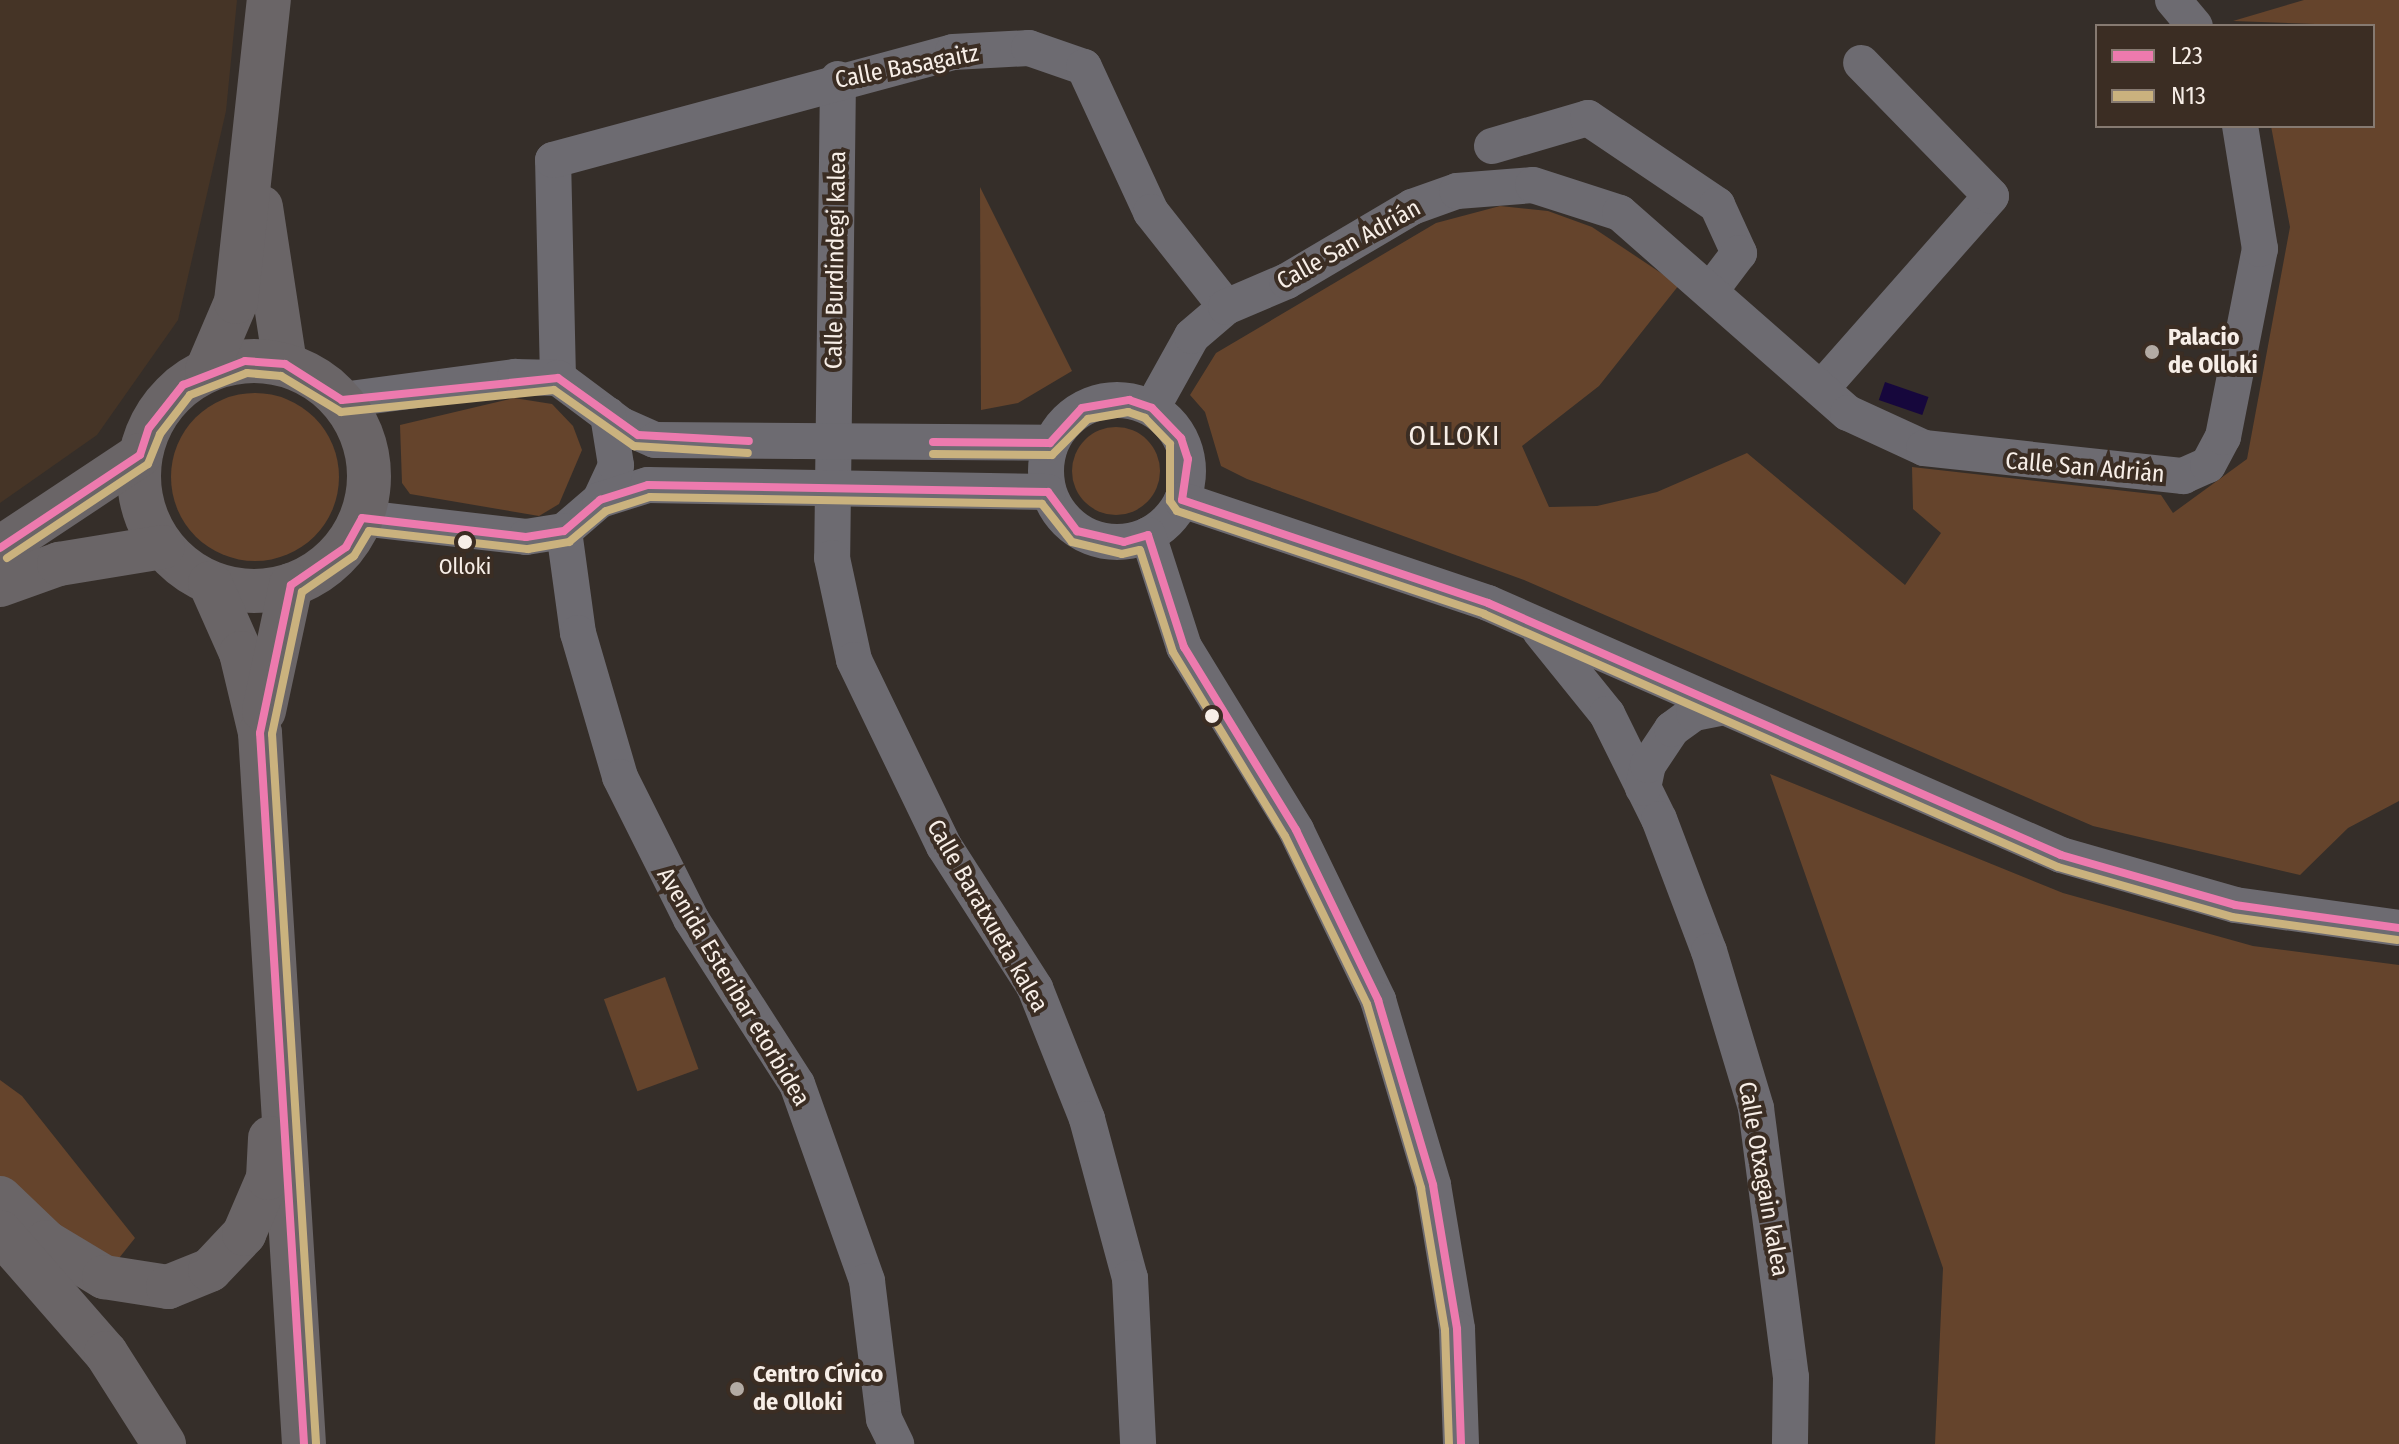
<!DOCTYPE html>
<html>
<head>
<meta charset="utf-8">
<style>
  body { margin:0 }
  #map { position:relative; width:2399px; height:1444px; overflow:hidden; background:#352e29; font-family:"Fira Sans Condensed",sans-serif }
  div>[style] { position:absolute }
  [style*='--x'] { left:calc(var(--x)*1px); top:calc(var(--y)*1px); width:calc(var(--w)*1px); rotate:calc(var(--a)*1deg) }
  .built>* { inset:0; background:#453426 }
  .green>* { inset:0; background:#65442c; transform-origin:0 0 }
  .round { border-radius:50% }
  .water>* { inset:0; background:#16073c; transform-origin:0 0 }
  .street>* { height:36px; margin:-18px; padding:0 18px; transform-origin:18px; border-radius:18px; background:#6d6b71 }
  .street>.ring { margin:-18px; padding:0; box-sizing:content-box; background:none; border:36px solid #6d6b71; border-radius:50% }
  .highway>* { height:44px; margin:-22px; padding:0 22px; transform-origin:22px; border-radius:22px; background:#6a6567 }
  .highway>.ring { margin:-22px; padding:0; box-sizing:content-box; background:none; border:44px solid #6a6567; border-radius:50% }
  .bus-1>* { height:8px; margin:-4px; padding:0 4px; transform-origin:4px; border-radius:4px; background:#ed7aae }
  .bus-2>* { height:8px; margin:-4px; padding:0 4px; transform-origin:4px; border-radius:4px; background:#cab27e }
  .dots>* { width:22px; height:22px; translate:-50% -50%; box-sizing:border-box; border:4px solid #3b2d23; border-radius:50% }
  span { translate:-50% -50%; white-space:nowrap; text-align:center; line-height:1.15; -webkit-text-stroke:8px #3b2d23; paint-order:stroke }
  .bus-label { font-size:22px; color:#f7eee7 }
  .street-label { font-size:24px; color:#f7eee7 }
  .poi-label { font-size:24px; color:#f7eee7; font-weight:700 }
  .left { translate:0 -50%; text-align:left }
  .quarter-label { font-size:28px; color:#f7eee7; letter-spacing:2px }
  .legend { position:absolute; left:2095px; top:24px; width:280px; height:104px; box-sizing:border-box; background:#3b2d23; border:2px solid #867a71; margin:0; padding:10px 14px; list-style:none; font-size:24px; color:#f7eee7 }
  .legend li { display:flex; align-items:center; gap:16px; height:40px }
  .legend b { width:40px; border:2px solid #867a71 }
</style>
</head>
<body>
<div id="map">
  <div class="built">
    <i style="clip-path:polygon(0 0,237px 0,226px 111px,178px 320px,97px 435px,0 503px)"></i>
  </div>
  <div class="green">
    <i style="clip-path:polygon(2304px 0,2399px 0,2399px 801px,2348px 828px,2300px 875px,2093px 826px,1524px 580px,1247px 479px,1221px 466px,1205px 412px,1190px 395px,1216px 353px,1436px 223px,1500px 206px,1548px 211px,1592px 227px,1679px 285px,1599px 386px,1522px 446px,1549px 507px,1597px 506px,1657px 492px,1747px 453px,1905px 585px,1941px 533px,1913px 509px,1912px 467px,2161px 495px,2173px 513px,2247px 459px,2290px 227px,2271px 126px,2373px 126px,2373px 26px,2233px 21px)"></i>
    <i style="clip-path:polygon(980px 187px,1072px 371px,1018px 403px,981px 410px)"></i>
    <i class="round" style="left:171px;top:393px;width:168px;height:168px"></i>
    <i style="clip-path:polygon(514px 398px,552px 404px,573px 426px,582px 450px,559px 504px,539px 516px,410px 494px,402px 483px,400px 425px)"></i>
    <i class="round" style="left:1072px;top:427px;width:88px;height:88px"></i>
    <i style="clip-path:polygon(1770px 774px,2063px 893px,2253px 946px,2399px 965px,2399px 1444px,1935px 1444px,1943px 1268px)"></i>
    <i style="left:665px;top:977px;width:98px;height:65px;rotate:70deg"></i>
    <i style="clip-path:polygon(0 1080px,22px 1096px,135px 1238px,104px 1277px,0 1198px)"></i>
  </div>
  <div class="water">
    <i style="left:1885px;top:382px;width:46px;height:19px;rotate:19deg"></i>
  </div>
  <div class="street">
    <i style="--x:2173;--y:0;--w:34;--a:50"></i>
    <i style="--x:838;--y:79;--w:479;--a:90.7"></i>
    <i style="--x:832;--y:558;--w:104;--a:77.8"></i>
    <i style="--x:854;--y:660;--w:207;--a:64.2"></i>
    <i style="--x:944;--y:846;--w:169;--a:57.3"></i>
    <i style="--x:1035;--y:988;--w:141;--a:68.3"></i>
    <i style="--x:1087;--y:1119;--w:165;--a:74.9"></i>
    <i style="--x:1130;--y:1278;--w:166;--a:87.2"></i>
    <i style="--x:1492;--y:146;--w:100;--a:-16.3"></i>
    <i style="--x:1588;--y:118;--w:156;--a:34"></i>
    <i style="--x:1717;--y:205;--w:53;--a:65.4"></i>
    <i style="--x:1739;--y:253;--w:46;--a:127.1"></i>
    <i style="--x:558;--y:378;--w:218;--a:-91.3"></i>
    <i style="--x:553;--y:160;--w:414;--a:-15.1"></i>
    <i style="--x:953;--y:52;--w:76;--a:-3"></i>
    <i style="--x:1029;--y:48;--w:58;--a:19.1"></i>
    <i style="--x:1084;--y:67;--w:160;--a:65.2"></i>
    <i style="--x:1151;--y:212;--w:121;--a:51.7"></i>
    <i style="--x:1821;--y:389;--w:257;--a:-48.6"></i>
    <i style="--x:1991;--y:196;--w:186;--a:-134.3"></i>
    <i class="ring" style="left:1046px;top:400px;width:106px;height:106px"></i>
    <i style="--x:342;--y:400;--w:175;--a:-7.6"></i>
    <i style="--x:515;--y:377;--w:43;--a:1.3"></i>
    <i style="--x:558;--y:378;--w:79;--a:36.7"></i>
    <i style="--x:621;--y:425;--w:37;--a:24"></i>
    <i style="--x:655;--y:440;--w:395;--a:0.4"></i>
    <i style="--x:1152;--y:408;--w:82;--a:-60.9"></i>
    <i style="--x:1192;--y:336;--w:45;--a:-40.5"></i>
    <i style="--x:1226;--y:307;--w:66;--a:-23.1"></i>
    <i style="--x:1287;--y:281;--w:145;--a:-30.6"></i>
    <i style="--x:1412;--y:207;--w:48;--a:-19.6"></i>
    <i style="--x:1457;--y:191;--w:76;--a:-4.5"></i>
    <i style="--x:1533;--y:185;--w:91;--a:17.8"></i>
    <i style="--x:1620;--y:213;--w:303;--a:41.3"></i>
    <i style="--x:1848;--y:413;--w:84;--a:24.7"></i>
    <i style="--x:1924;--y:448;--w:261;--a:6.2"></i>
    <i style="--x:2183;--y:476;--w:27;--a:-24"></i>
    <i style="--x:2208;--y:465;--w:32;--a:-62"></i>
    <i style="--x:2223;--y:437;--w:192;--a:-78.9"></i>
    <i style="--x:2260;--y:249;--w:125;--a:-99.2"></i>
    <i style="--x:600;--y:500;--w:38;--a:-65"></i>
    <i style="--x:616;--y:465;--w:51;--a:-99.1"></i>
    <i style="--x:1182;--y:500;--w:323;--a:18.6"></i>
    <i style="--x:1488;--y:603;--w:626;--a:23.74"></i>
    <i style="--x:2061;--y:855;--w:181;--a:16"></i>
    <i style="--x:2235;--y:905;--w:166;--a:8"></i>
    <i style="--x:362;--y:518;--w:165;--a:6.6"></i>
    <i style="--x:526;--y:537;--w:38;--a:-9"></i>
    <i style="--x:564;--y:531;--w:48;--a:-40.7"></i>
    <i style="--x:600;--y:500;--w:50;--a:-17.4"></i>
    <i style="--x:648;--y:485;--w:400;--a:1"></i>
    <i style="--x:564;--y:531;--w:103;--a:82.2"></i>
    <i style="--x:578;--y:633;--w:150;--a:73.7"></i>
    <i style="--x:620;--y:777;--w:159;--a:63.4"></i>
    <i style="--x:691;--y:919;--w:196;--a:57.3"></i>
    <i style="--x:797;--y:1084;--w:209;--a:70.4"></i>
    <i style="--x:867;--y:1281;--w:139;--a:83"></i>
    <i style="--x:884;--y:1419;--w:28;--a:64"></i>
    <i style="--x:1148;--y:535;--w:118;--a:72.2"></i>
    <i style="--x:1184;--y:647;--w:215;--a:58.5"></i>
    <i style="--x:1296;--y:830;--w:189;--a:64.2"></i>
    <i style="--x:1378;--y:1000;--w:193;--a:73.4"></i>
    <i style="--x:1433;--y:1185;--w:146;--a:80.5"></i>
    <i style="--x:1457;--y:1329;--w:115;--a:88"></i>
    <i style="--x:1540;--y:631;--w:107;--a:51.1"></i>
    <i style="--x:1607;--y:714;--w:117;--a:63.7"></i>
    <i style="--x:1659;--y:819;--w:141;--a:69.3"></i>
    <i style="--x:1709;--y:951;--w:164;--a:73.3"></i>
    <i style="--x:1756;--y:1108;--w:271;--a:82.6"></i>
    <i style="--x:1791;--y:1377;--w:67;--a:90.9"></i>
    <i style="--x:1643;--y:788;--w:24;--a:-78"></i>
    <i style="--x:1648;--y:765;--w:43;--a:-56.3"></i>
    <i style="--x:1672;--y:729;--w:27;--a:-36"></i>
    <i style="--x:1694;--y:713;--w:31;--a:-11"></i>
  </div>
  <div class="highway">
    <i style="--x:261;--y:207;--w:159;--a:81.3"></i>
    <i class="ring" style="left:139px;top:361px;width:186px;height:186px"></i>
    <i style="--x:207;--y:370;--w:74;--a:-66.9"></i>
    <i style="--x:236;--y:302;--w:304;--a:-83.8"></i>
    <i style="--x:0;--y:548;--w:168;--a:-33.6"></i>
    <i style="--x:210;--y:583;--w:77;--a:66.1"></i>
    <i style="--x:241;--y:653;--w:82;--a:76.6"></i>
    <i style="--x:260;--y:733;--w:712;--a:86.46"></i>
    <i style="--x:0;--y:585;--w:63;--a:-19.6"></i>
    <i style="--x:59;--y:564;--w:105;--a:-9.3"></i>
    <i style="--x:264;--y:711;--w:129;--a:-77.9"></i>
    <i style="--x:0;--y:1198;--w:64;--a:43.7"></i>
    <i style="--x:46;--y:1242;--w:68;--a:31.1"></i>
    <i style="--x:104;--y:1277;--w:65;--a:8.9"></i>
    <i style="--x:168;--y:1287;--w:45;--a:-22"></i>
    <i style="--x:210;--y:1270;--w:50;--a:-46.6"></i>
    <i style="--x:244;--y:1234;--w:61;--a:-66.8"></i>
    <i style="--x:268;--y:1178;--w:40;--a:-87.1"></i>
    <i style="--x:0;--y:1232;--w:161;--a:48.8"></i>
    <i style="--x:106;--y:1353;--w:108;--a:57.5"></i>
  </div>
  <div class="bus-1">
    <i style="--x:933;--y:442;--w:117;--a:0.5"></i>
    <i style="--x:1050;--y:443;--w:47;--a:-47.6"></i>
    <i style="--x:1082;--y:408;--w:48;--a:-9.7"></i>
    <i style="--x:1129;--y:400;--w:24;--a:19"></i>
    <i style="--x:1152;--y:408;--w:42;--a:46"></i>
    <i style="--x:1181;--y:438;--w:22;--a:72"></i>
    <i style="--x:1188;--y:459;--w:41;--a:98.3"></i>
    <i style="--x:1182;--y:500;--w:323;--a:18.6"></i>
    <i style="--x:1488;--y:603;--w:626;--a:23.74"></i>
    <i style="--x:2061;--y:855;--w:181;--a:16"></i>
    <i style="--x:2235;--y:905;--w:166;--a:8"></i>
    <i style="--x:0;--y:548;--w:168;--a:-33.6"></i>
    <i style="--x:140;--y:455;--w:28;--a:-72"></i>
    <i style="--x:149;--y:428;--w:55;--a:-51.7"></i>
    <i style="--x:183;--y:385;--w:66;--a:-21.2"></i>
    <i style="--x:245;--y:361;--w:40;--a:4.3"></i>
    <i style="--x:285;--y:364;--w:67;--a:32.3"></i>
    <i style="--x:342;--y:400;--w:217;--a:-5.8"></i>
    <i style="--x:558;--y:378;--w:98;--a:35.5"></i>
    <i style="--x:638;--y:435;--w:111;--a:3.1"></i>
    <i style="--x:304;--y:1444;--w:712;--a:-93.54"></i>
    <i style="--x:260;--y:733;--w:151;--a:-78.2"></i>
    <i style="--x:291;--y:585;--w:67;--a:-34.6"></i>
    <i style="--x:346;--y:547;--w:33;--a:-61"></i>
    <i style="--x:362;--y:518;--w:165;--a:6.6"></i>
    <i style="--x:526;--y:537;--w:38;--a:-9"></i>
    <i style="--x:564;--y:531;--w:48;--a:-40.7"></i>
    <i style="--x:600;--y:500;--w:50;--a:-17.4"></i>
    <i style="--x:648;--y:485;--w:400;--a:1"></i>
    <i style="--x:1048;--y:492;--w:49;--a:53.4"></i>
    <i style="--x:1077;--y:531;--w:48;--a:13.2"></i>
    <i style="--x:1124;--y:542;--w:25;--a:-16"></i>
    <i style="--x:1148;--y:535;--w:118;--a:72.2"></i>
    <i style="--x:1184;--y:647;--w:215;--a:58.5"></i>
    <i style="--x:1296;--y:830;--w:189;--a:64.2"></i>
    <i style="--x:1378;--y:1000;--w:193;--a:73.4"></i>
    <i style="--x:1433;--y:1185;--w:146;--a:80.5"></i>
    <i style="--x:1457;--y:1329;--w:115;--a:88"></i>
  </div>
  <div class="bus-2">
    <i style="--x:933;--y:454;--w:119;--a:0.5"></i>
    <i style="--x:1052;--y:455;--w:51;--a:-45"></i>
    <i style="--x:1088;--y:419;--w:41;--a:-9.9"></i>
    <i style="--x:1128;--y:412;--w:18;--a:19"></i>
    <i style="--x:1145;--y:418;--w:36;--a:46"></i>
    <i style="--x:1170;--y:444;--w:57;--a:90"></i>
    <i style="--x:1170;--y:501;--w:12;--a:55"></i>
    <i style="--x:1177;--y:511;--w:324;--a:18.5"></i>
    <i style="--x:1484;--y:614;--w:627;--a:23.79"></i>
    <i style="--x:2058;--y:867;--w:181;--a:16"></i>
    <i style="--x:2232;--y:917;--w:167;--a:7.9"></i>
    <i style="--x:7;--y:558;--w:169;--a:-33.7"></i>
    <i style="--x:148;--y:464;--w:32;--a:-68"></i>
    <i style="--x:160;--y:434;--w:49;--a:-52.4"></i>
    <i style="--x:190;--y:395;--w:61;--a:-21.1"></i>
    <i style="--x:247;--y:373;--w:34;--a:5"></i>
    <i style="--x:281;--y:376;--w:70;--a:31"></i>
    <i style="--x:341;--y:412;--w:214;--a:-5.9"></i>
    <i style="--x:554;--y:390;--w:98;--a:35"></i>
    <i style="--x:634;--y:446;--w:114;--a:3.5"></i>
    <i style="--x:316;--y:1443;--w:710;--a:-93.55"></i>
    <i style="--x:272;--y:734;--w:145;--a:-78.1"></i>
    <i style="--x:302;--y:592;--w:63;--a:-34.7"></i>
    <i style="--x:354;--y:556;--w:29;--a:-59"></i>
    <i style="--x:369;--y:531;--w:160;--a:6.5"></i>
    <i style="--x:528;--y:549;--w:42;--a:-9.7"></i>
    <i style="--x:569;--y:542;--w:48;--a:-40"></i>
    <i style="--x:606;--y:511;--w:46;--a:-17.7"></i>
    <i style="--x:650;--y:497;--w:392;--a:1"></i>
    <i style="--x:1042;--y:504;--w:48;--a:51.7"></i>
    <i style="--x:1072;--y:542;--w:51;--a:13.5"></i>
    <i style="--x:1122;--y:554;--w:18;--a:-13"></i>
    <i style="--x:1140;--y:550;--w:107;--a:72.1"></i>
    <i style="--x:1173;--y:652;--w:215;--a:58.7"></i>
    <i style="--x:1285;--y:836;--w:187;--a:64"></i>
    <i style="--x:1367;--y:1004;--w:192;--a:73.6"></i>
    <i style="--x:1421;--y:1188;--w:144;--a:80.4"></i>
    <i style="--x:1445;--y:1330;--w:114;--a:88"></i>
  </div>
  <div class="dots">
    <i style="left:2152px;top:352px;background:#b3aba4"></i>
    <i style="left:465px;top:542px;background:#f7eee7"></i>
    <i style="left:1212px;top:716px;background:#f7eee7"></i>
    <i style="left:737px;top:1389px;background:#b3aba4"></i>
  </div>
  <div class="bus-label">
    <span style="left:465px;top:567px">Olloki</span>
  </div>
  <div class="street-label">
    <span style="left:907px;top:67px;rotate:-11deg">Calle Basagaitz</span>
    <span style="left:1349px;top:245px;rotate:-29deg">Calle San Adrián</span>
    <span style="left:836px;top:260px;rotate:-89deg">Calle Burdindegi kalea</span>
    <span style="left:2085px;top:468px;rotate:5deg">Calle San Adrián</span>
    <span style="left:987px;top:916px;rotate:60deg">Calle Baratxueta kalea</span>
    <span style="left:733px;top:987px;rotate:59deg">Avenida Esteribar etorbidea</span>
    <span style="left:1763px;top:1179px;rotate:80deg">Calle Otxagain kalea</span>
  </div>
  <div class="poi-label">
    <span class="left" style="left:2168px;top:352px">Palacio<br>de Olloki</span>
    <span class="left" style="left:753px;top:1389px">Centro Cívico<br>de Olloki</span>
  </div>
  <div class="quarter-label">
    <span style="left:1455px;top:436px">OLLOKI</span>
  </div>
  <ul class="legend">
  <li><b style="height:10px;background:#ed7aae"></b>L23</li>
  <li><b style="height:10px;background:#cab27e"></b>N13</li>
  </ul>
</div>
</body>
</html>
